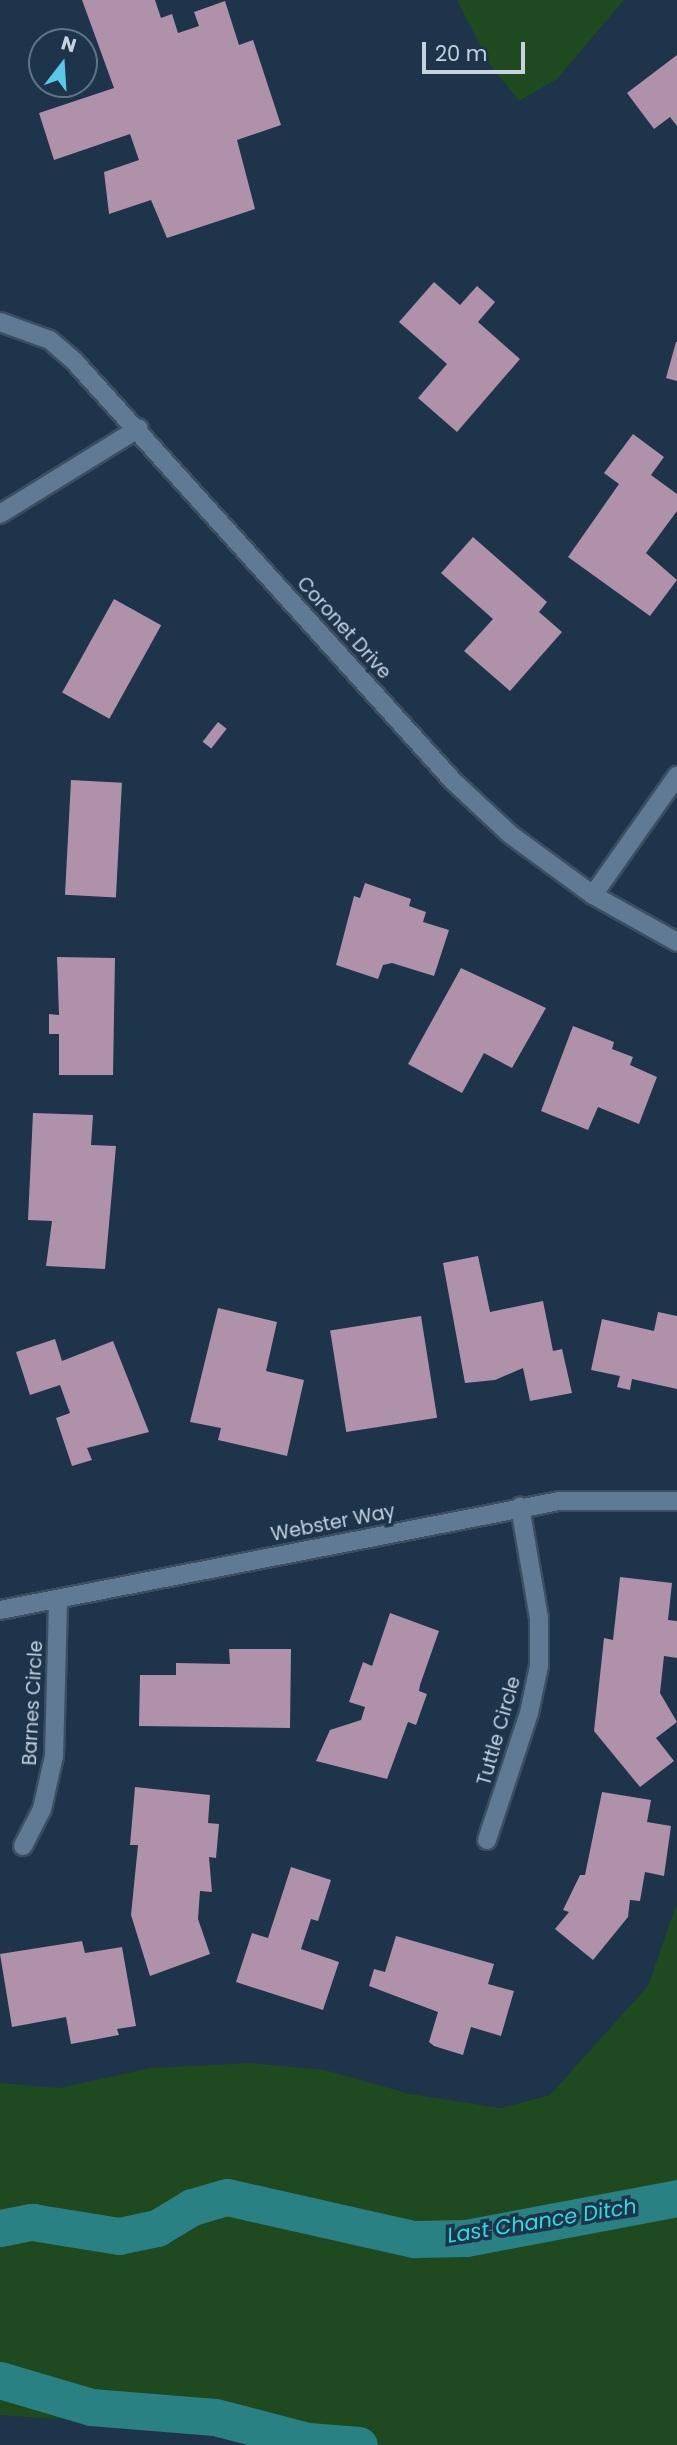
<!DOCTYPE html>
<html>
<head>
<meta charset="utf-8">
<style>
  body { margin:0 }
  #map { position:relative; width:677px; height:2445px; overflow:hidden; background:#1d344a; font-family:Poppins,sans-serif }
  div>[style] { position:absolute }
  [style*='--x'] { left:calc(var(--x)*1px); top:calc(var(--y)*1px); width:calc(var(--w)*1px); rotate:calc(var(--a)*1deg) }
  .green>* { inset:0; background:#1f491e }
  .canal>* { height:37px; margin:-18.5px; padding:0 18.5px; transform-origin:18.5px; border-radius:18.5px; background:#2a8183 }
  .building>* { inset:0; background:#af91a9; transform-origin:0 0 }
  .roads { filter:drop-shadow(2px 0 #3b4f61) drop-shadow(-2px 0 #3b4f61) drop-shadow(0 2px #3b4f61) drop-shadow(0 -2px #3b4f61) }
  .minor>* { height:18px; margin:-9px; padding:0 9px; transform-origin:9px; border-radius:9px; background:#607a93 }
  span { translate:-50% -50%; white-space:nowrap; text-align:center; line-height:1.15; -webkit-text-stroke:7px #1d344a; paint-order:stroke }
  .street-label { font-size:19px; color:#c5d3e1 }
  .water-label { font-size:21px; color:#2edce0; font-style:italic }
  .north { position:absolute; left:28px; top:28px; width:70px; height:70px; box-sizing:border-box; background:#1d344a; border:2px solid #607486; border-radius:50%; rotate:17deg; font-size:19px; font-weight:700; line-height:28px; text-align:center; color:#c5d3e1 }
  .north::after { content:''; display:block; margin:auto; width:24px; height:32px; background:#59c8e4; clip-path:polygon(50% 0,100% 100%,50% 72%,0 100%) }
  .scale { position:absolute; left:422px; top:42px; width:103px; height:32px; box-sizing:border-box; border:4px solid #c5d3e1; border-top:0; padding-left:9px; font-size:21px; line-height:24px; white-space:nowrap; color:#c5d3e1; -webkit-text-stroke:5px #1d344a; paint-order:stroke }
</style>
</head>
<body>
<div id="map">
  <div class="green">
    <i style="clip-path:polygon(457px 0,624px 0,557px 79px,519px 101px,490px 65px)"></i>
    <i style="clip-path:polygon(677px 1903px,677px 2445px,280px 2445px,195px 2429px,0 2415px,0 2083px,59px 2088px,151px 2068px,251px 2063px,325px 2070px,410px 2094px,501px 2108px,550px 2095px,648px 1986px)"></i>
  </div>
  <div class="canal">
    <i style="--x:0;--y:2228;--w:33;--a:-11"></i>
    <i style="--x:32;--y:2222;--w:88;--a:9.1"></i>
    <i style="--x:119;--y:2236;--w:39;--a:-12"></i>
    <i style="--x:157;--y:2228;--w:41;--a:-31"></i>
    <i style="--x:192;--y:2207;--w:36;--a:-16"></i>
    <i style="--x:227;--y:2197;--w:192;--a:12.7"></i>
    <i style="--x:414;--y:2239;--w:52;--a:-1.1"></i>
    <i style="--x:466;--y:2238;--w:215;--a:-10.7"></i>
    <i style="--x:0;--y:2380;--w:95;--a:16.5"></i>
    <i style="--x:91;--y:2407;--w:124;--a:4.6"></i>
    <i style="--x:215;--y:2417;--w:96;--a:14.5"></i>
    <i style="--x:308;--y:2441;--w:51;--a:4.5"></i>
  </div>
  <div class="building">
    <i style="clip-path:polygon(82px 0,155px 0,161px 18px,172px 14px,178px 33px,199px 26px,194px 12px,225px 1px,239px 45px,253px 40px,281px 125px,237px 140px,255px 209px,167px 238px,151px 200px,109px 214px,104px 172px,139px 160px,130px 134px,54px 160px,39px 113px,114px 88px)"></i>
    <i style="clip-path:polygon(677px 55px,677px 126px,670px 117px,654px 129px,627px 93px)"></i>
    <i style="clip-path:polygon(434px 282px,460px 305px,477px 286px,495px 302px,478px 322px,520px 359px,457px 432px,418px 398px,447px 364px,399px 322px)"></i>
    <i style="clip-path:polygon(676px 342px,677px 342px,677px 381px,666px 378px)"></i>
    <i style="clip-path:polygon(633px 434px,664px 457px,651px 475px,677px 494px,677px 511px,646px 553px,677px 580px,650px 616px,568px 557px,619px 484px,604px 473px)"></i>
    <i style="clip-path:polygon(473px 537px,547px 602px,539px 612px,562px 632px,510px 691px,464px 651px,493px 619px,441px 573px)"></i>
    <i style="left:114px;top:599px;width:54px;height:107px;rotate:29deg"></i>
    <i style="left:218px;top:722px;width:11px;height:25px;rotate:38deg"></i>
    <i style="left:71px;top:780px;width:51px;height:115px;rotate:3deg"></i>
    <i style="clip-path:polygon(365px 883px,411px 899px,409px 906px,426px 912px,423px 922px,449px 930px,434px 976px,392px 963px,383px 965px,378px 979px,336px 965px,354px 896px,360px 898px)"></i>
    <i style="clip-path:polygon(57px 957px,115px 958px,113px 1075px,59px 1075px,59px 1034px,49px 1034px,49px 1014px,59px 1015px)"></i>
    <i style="clip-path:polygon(461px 968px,546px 1008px,512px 1068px,484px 1053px,462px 1093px,408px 1064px)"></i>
    <i style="clip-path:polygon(573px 1026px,614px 1042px,612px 1049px,633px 1057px,630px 1065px,657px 1077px,639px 1124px,598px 1107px,588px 1130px,541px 1111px)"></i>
    <i style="clip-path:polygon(33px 1113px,93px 1115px,91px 1145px,116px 1146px,105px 1269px,46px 1266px,52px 1221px,28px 1220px)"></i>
    <i style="clip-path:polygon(478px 1256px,490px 1312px,543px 1301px,553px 1351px,562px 1349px,572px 1393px,530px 1401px,523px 1368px,495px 1380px,465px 1383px,443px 1263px)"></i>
    <i style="clip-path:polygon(218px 1308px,277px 1322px,266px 1371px,304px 1380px,287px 1456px,218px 1440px,221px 1428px,190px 1422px)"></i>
    <i style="clip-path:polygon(658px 1312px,677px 1316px,677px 1389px,632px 1379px,630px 1390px,617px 1387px,620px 1376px,591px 1370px,602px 1319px,654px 1331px)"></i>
    <i style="left:421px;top:1316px;width:103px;height:92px;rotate:81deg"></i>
    <i style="clip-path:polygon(55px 1339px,62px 1361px,113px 1341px,149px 1432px,87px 1448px,92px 1460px,72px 1466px,56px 1418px,70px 1413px,60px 1385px,30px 1395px,16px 1352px)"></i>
    <i style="clip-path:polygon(620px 1577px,672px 1583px,668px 1620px,677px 1621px,677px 1658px,664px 1656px,660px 1693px,677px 1722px,656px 1738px,674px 1761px,640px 1787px,594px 1731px,604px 1638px,613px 1640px)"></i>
    <i style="clip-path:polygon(390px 1613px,439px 1631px,420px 1685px,419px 1691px,427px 1694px,416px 1725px,408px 1722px,387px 1779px,316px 1761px,330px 1730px,361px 1720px,365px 1707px,349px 1702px,363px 1662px,372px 1666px)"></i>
    <i style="clip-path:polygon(229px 1649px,291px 1649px,290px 1728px,139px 1726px,140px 1675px,176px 1675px,176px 1663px,230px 1664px)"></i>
    <i style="clip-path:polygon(135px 1787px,210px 1795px,208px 1823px,219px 1824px,216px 1858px,209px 1857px,212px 1892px,200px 1891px,198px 1919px,210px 1954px,150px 1976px,131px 1915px,138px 1845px,130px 1845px)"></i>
    <i style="clip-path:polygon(602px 1792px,651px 1800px,647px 1822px,671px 1826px,664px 1876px,645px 1872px,640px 1901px,630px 1900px,628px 1917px,593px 1960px,555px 1929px,569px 1912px,563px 1910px,580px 1875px,585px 1875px)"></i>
    <i style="clip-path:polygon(291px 1867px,331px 1880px,318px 1921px,311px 1919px,301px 1949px,339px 1962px,323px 2010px,236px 1982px,252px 1933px,268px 1938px)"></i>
    <i style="clip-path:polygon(396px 1936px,494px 1964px,488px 1984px,514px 1991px,501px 2036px,471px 2027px,463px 2055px,434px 2046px,429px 2042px,438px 2012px,369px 1986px,374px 1969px,385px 1972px)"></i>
    <i style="clip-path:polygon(82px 1941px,85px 1953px,122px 1947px,136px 2026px,117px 2029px,119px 2035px,71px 2044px,66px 2017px,12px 2027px,0 1954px)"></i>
  </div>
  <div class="roads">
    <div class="minor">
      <i style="--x:0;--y:322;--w:53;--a:19.8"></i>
      <i style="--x:50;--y:340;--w:33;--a:41"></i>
      <i style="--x:75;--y:362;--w:564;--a:47.94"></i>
      <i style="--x:453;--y:781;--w:79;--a:43"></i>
      <i style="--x:511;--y:835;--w:102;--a:36.2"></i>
      <i style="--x:593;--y:895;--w:96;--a:29.2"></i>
      <i style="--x:0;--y:514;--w:163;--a:-31.7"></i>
      <i style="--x:593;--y:895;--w:146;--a:-54.8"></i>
      <i style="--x:0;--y:1610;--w:570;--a:-11.03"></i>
      <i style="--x:559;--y:1501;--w:118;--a:0"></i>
      <i style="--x:487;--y:1840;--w:134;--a:-71.7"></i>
      <i style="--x:529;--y:1713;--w:48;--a:-78"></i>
      <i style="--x:539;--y:1666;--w:48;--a:-90"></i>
      <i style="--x:539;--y:1618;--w:113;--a:-99.7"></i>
      <i style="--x:23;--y:1846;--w:42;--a:-62.8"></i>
      <i style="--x:42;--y:1809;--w:54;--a:-77.2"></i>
      <i style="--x:54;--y:1756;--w:157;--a:-88.5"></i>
    </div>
  </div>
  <div class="street-label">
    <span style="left:344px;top:628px;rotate:48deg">Coronet Drive</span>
    <span style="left:333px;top:1523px;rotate:-11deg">Webster Way</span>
    <span style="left:33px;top:1703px;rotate:-87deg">Barnes Circle</span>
    <span style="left:499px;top:1731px;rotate:-74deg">Tuttle Circle</span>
  </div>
  <div class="water-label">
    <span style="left:542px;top:2221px;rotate:-9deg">Last Chance Ditch</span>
  </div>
  <div class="north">N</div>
  <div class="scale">20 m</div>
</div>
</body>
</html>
